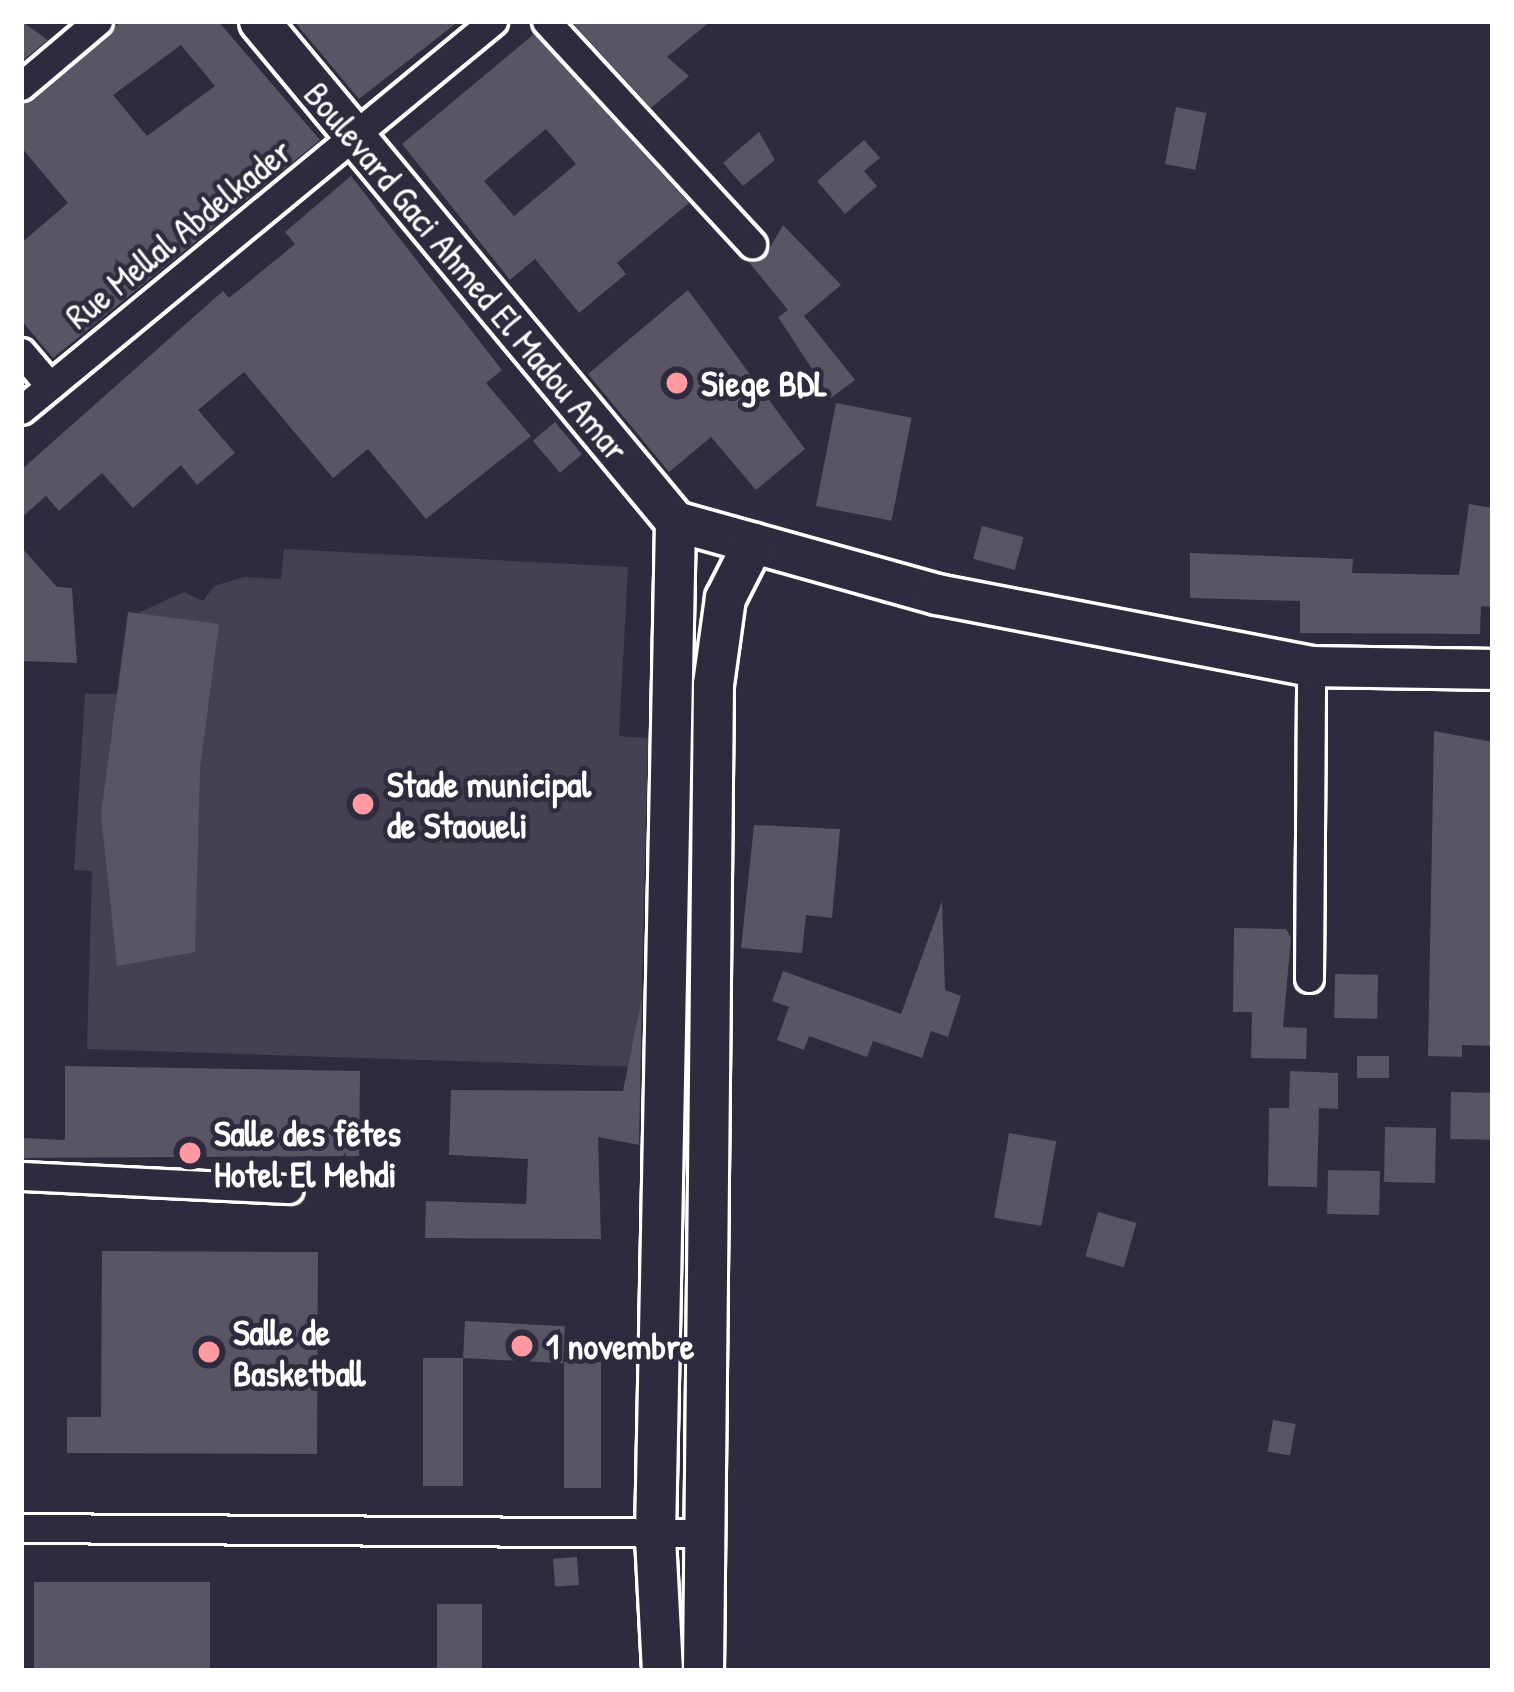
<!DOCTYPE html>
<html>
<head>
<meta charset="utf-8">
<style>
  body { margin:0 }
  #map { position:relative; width:1514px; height:1692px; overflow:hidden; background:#2f2a3d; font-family:"Patrick Hand",sans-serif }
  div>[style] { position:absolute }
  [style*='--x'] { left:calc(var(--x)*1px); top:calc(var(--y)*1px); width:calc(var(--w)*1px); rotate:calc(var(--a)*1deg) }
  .green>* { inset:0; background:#464152 }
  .building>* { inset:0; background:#595564; transform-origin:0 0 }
  .roads { filter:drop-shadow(3px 0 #fff) drop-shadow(-3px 0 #fff) drop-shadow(0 3px #fff) drop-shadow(0 -3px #fff) }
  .minor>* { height:27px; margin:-13.5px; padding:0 13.5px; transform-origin:13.5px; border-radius:13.5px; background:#2f2a3d }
  .secondary>* { height:39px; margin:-19.5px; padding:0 19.5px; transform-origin:19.5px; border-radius:19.5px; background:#2f2a3d }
  .dots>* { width:33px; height:33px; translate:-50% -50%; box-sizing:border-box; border:6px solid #2f2a3d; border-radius:50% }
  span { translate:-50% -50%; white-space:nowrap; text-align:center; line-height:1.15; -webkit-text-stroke:9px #2f2a3d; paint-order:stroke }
  .street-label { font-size:36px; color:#fff }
  .poi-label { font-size:36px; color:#fff; font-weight:700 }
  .left { translate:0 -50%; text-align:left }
  .frame { position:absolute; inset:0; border:24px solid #fff; pointer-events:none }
</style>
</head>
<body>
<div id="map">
  <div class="green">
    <i style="clip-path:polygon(284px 549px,628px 567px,619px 736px,648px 738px,640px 1067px,87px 1049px,92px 871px,74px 870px,85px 694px,117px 694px,140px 612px,184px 592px,203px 601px,214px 586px,244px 577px,281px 579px)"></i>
  </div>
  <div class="building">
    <i style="clip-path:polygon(21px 21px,48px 40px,21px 62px)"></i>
    <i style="clip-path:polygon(evenodd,122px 21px,218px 21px,320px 140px,53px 358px,21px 320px,21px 243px,68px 203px,21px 147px,21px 104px,122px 21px,181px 45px,215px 86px,147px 136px,113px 95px,181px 45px)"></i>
    <i style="clip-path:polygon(294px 21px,459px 21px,359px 99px)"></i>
    <i style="clip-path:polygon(571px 21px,711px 21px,667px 57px,689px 76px,651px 108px)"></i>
    <i style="clip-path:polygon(evenodd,534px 34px,689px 203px,617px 263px,626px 274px,579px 313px,535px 259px,510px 280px,402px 144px,534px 34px,546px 129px,576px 164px,514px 216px,484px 181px,546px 129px)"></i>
    <i style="left:1176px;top:107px;width:31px;height:58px;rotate:11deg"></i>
    <i style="clip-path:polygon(759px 132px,775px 160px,743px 186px,723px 163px)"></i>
    <i style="clip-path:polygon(864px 140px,880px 158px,864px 171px,877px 186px,845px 214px,817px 181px)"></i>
    <i style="clip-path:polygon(351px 176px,502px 370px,486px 383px,531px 436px,426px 519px,368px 449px,333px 478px,244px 372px,198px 410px,235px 453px,197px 485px,181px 465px,133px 508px,102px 473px,59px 511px,46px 496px,21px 518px,21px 470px,223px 291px,229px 298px,295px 244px,285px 232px)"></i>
    <i style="clip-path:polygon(783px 225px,841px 285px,804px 316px,855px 380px,831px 398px,778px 317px,788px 310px,748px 261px,765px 256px)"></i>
    <i style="clip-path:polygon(688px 290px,805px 449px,756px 490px,711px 437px,669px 472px,588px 374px)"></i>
    <i style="left:836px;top:403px;width:77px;height:105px;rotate:11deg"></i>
    <i style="left:555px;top:422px;width:42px;height:29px;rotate:50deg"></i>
    <i style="clip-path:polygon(1469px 504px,1493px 508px,1493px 607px,1481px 606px,1480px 634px,1300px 633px,1300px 601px,1190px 598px,1190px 553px,1353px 559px,1352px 573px,1459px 575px)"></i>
    <i style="left:982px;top:526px;width:43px;height:34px;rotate:15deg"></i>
    <i style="clip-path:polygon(21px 547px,57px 587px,72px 588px,77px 663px,21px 661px)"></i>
    <i style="clip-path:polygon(128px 612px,219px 624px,200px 768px,195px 952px,117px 966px,101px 814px)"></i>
    <i style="clip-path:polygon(1434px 731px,1493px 742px,1493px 1046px,1462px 1045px,1462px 1057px,1428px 1056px)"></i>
    <i style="clip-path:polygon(754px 825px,840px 829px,832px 918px,806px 915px,802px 953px,741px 948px)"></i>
    <i style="clip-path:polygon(942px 901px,945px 990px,961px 996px,948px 1037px,931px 1031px,922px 1058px,873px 1041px,867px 1057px,809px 1036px,804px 1050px,777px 1040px,789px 1007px,772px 1001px,783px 971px,901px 1014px)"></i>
    <i style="clip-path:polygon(1234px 928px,1286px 929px,1291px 938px,1283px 1027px,1307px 1028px,1306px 1059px,1251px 1058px,1252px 1012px,1233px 1012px)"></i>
    <i style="left:1335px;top:974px;width:43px;height:44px;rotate:1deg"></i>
    <i style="clip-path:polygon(642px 997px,639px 1145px,598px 1137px,601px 1239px,425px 1238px,426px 1201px,526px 1204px,528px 1159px,449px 1155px,451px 1090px,623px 1091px)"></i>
    <i style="left:1357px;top:1056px;width:32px;height:22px"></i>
    <i style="clip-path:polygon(65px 1066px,360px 1071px,359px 1156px,23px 1158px,24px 1138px,65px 1140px)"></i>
    <i style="clip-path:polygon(1290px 1071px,1338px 1073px,1338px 1109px,1319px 1108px,1317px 1187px,1268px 1186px,1269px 1108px,1289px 1108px)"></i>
    <i style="left:1451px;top:1092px;width:42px;height:47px;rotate:1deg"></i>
    <i style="left:1385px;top:1127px;width:51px;height:55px;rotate:1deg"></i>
    <i style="left:1009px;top:1133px;width:48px;height:86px;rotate:10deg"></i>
    <i style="left:1328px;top:1170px;width:52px;height:44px;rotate:1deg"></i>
    <i style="left:1098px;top:1212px;width:40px;height:46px;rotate:16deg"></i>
    <i style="clip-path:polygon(102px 1251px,318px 1252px,317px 1454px,67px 1453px,67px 1417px,101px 1417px)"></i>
    <i style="left:465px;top:1321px;width:100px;height:37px;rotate:3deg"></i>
    <i style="left:463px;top:1358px;width:128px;height:40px;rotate:90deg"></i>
    <i style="left:601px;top:1362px;width:126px;height:37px;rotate:90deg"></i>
    <i style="left:1273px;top:1420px;width:23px;height:32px;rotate:10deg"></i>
    <i style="left:577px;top:1557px;width:28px;height:24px;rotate:86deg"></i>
    <i style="left:210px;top:1582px;width:89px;height:176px;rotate:90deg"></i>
    <i style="left:437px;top:1604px;width:45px;height:67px"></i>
  </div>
  <div class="roads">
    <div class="minor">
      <i style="--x:546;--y:21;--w:304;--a:47.3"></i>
      <i style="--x:21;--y:86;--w:101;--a:-40.2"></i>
      <i style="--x:21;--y:352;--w:43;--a:49.7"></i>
      <i style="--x:21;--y:410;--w:612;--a:-39.49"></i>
      <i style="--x:1309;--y:978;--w:312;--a:-89.6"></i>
      <i style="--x:21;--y:1176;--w:268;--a:2.8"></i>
      <i style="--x:21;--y:1528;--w:682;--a:0.42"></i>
    </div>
    <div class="secondary">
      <i style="--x:259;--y:21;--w:650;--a:50.24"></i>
      <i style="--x:675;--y:521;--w:272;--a:15.6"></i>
      <i style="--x:937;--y:594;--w:381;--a:10.9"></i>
      <i style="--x:1311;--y:666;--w:182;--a:0.9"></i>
      <i style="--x:662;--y:1671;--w:135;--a:-93"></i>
      <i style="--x:655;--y:1536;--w:1015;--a:-88.87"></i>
      <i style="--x:703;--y:1671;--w:987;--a:-89.42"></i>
      <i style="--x:713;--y:684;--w:87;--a:-82.1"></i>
      <i style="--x:725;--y:598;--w:62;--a:-63"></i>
    </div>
  </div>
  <div class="dots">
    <i style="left:677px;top:383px;background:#ff9aa2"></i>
    <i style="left:363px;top:804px;background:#ff9aa2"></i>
    <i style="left:190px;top:1153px;background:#ff9aa2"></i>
    <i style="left:522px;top:1346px;background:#ff9aa2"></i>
    <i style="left:209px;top:1352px;background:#ff9aa2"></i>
  </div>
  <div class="street-label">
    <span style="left:178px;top:233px;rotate:-39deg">Rue Mellal Abdelkader</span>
    <span style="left:467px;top:271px;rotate:50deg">Boulevard Gaci Ahmed El Madou Amar</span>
  </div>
  <div class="poi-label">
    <span class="left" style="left:701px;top:383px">Siege BDL</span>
    <span class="left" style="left:387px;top:804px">Stade municipal<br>de Staoueli</span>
    <span class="left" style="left:214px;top:1153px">Salle des fêtes<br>Hotel El Mehdi</span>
    <span class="left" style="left:233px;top:1352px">Salle de<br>Basketball</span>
    <span class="left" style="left:546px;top:1346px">1 novembre</span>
  </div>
  <div class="frame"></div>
</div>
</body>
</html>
